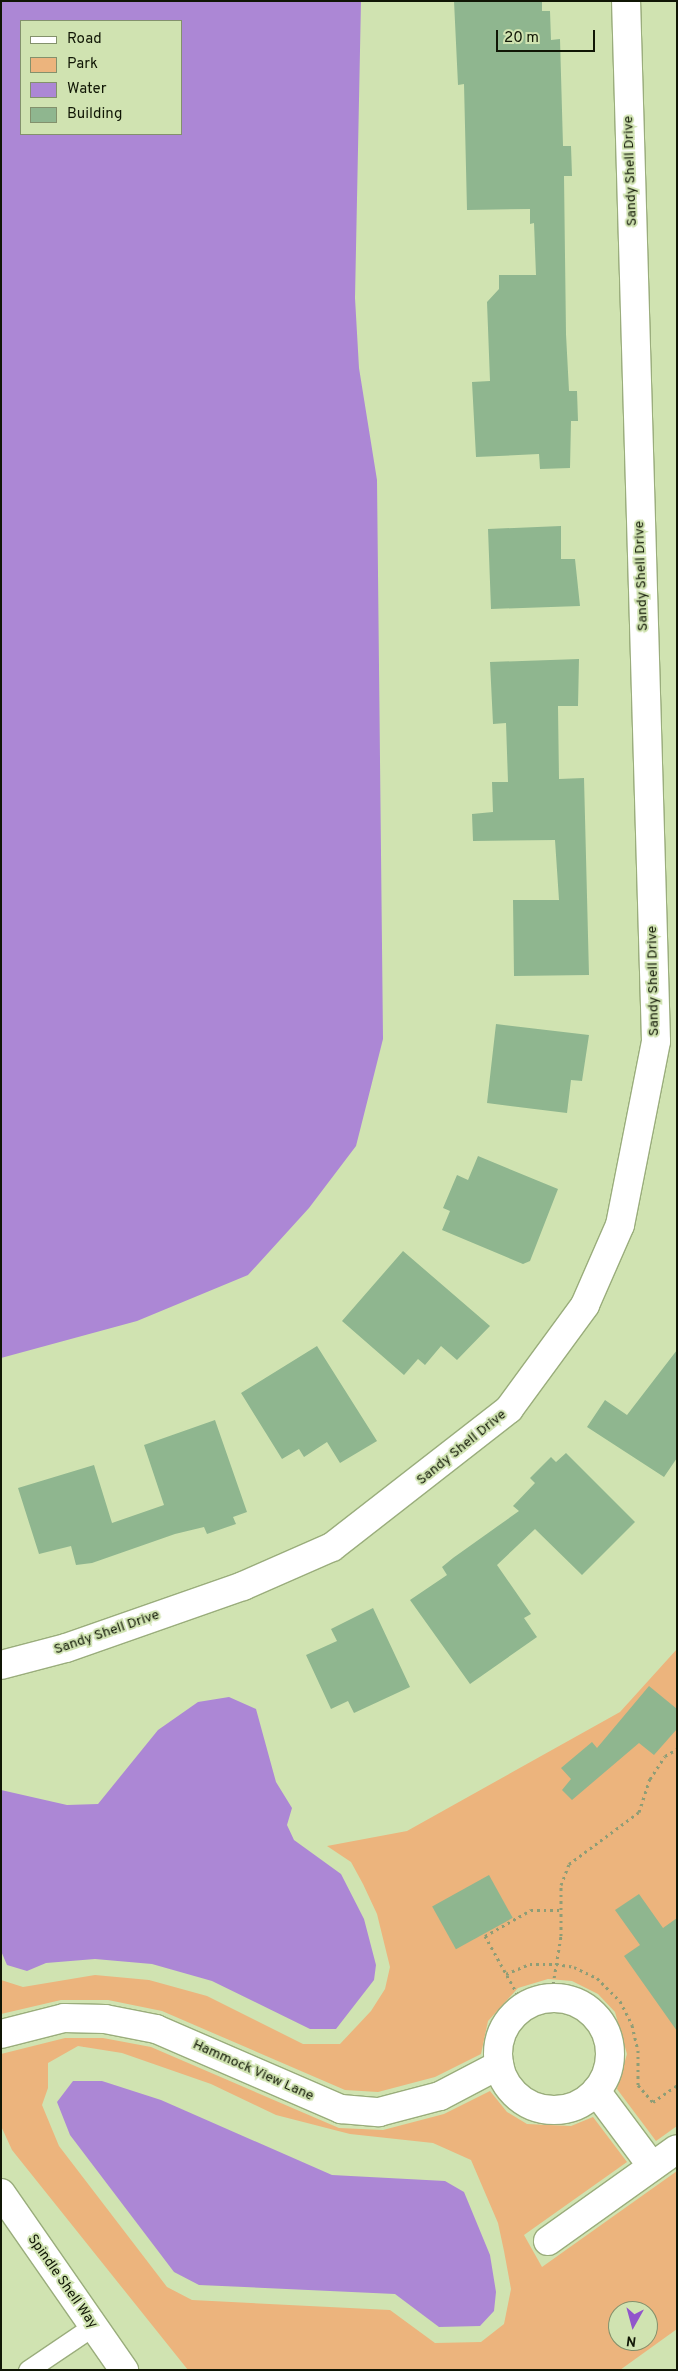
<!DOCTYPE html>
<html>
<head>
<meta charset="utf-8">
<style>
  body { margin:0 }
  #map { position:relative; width:678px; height:2371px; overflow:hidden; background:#d0e3b1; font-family:Overpass,sans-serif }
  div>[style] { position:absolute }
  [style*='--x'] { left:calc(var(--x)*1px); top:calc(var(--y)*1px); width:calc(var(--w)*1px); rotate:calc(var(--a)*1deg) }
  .green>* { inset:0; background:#ecb47d }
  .water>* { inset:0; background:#ac87d5 }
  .building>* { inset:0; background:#8fb68f; transform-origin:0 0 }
  .path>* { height:3px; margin-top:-1.5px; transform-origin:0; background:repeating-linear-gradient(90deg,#8e9d76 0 2.5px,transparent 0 6.5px) }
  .roads { filter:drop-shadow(1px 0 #9aad7c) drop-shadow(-1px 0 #9aad7c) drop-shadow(0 1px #9aad7c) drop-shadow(0 -1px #9aad7c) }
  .lane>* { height:19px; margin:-9.5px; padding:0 9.5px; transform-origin:9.5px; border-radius:9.5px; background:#fff }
  .street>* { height:28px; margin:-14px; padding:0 14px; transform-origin:14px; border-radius:14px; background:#fff }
  .street>.ring { margin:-14px; padding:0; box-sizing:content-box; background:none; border:28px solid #fff; border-radius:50% }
  span { translate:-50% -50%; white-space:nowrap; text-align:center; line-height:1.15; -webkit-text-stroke:4px #d0e3b1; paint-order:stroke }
  .street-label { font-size:14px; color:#101605 }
  .frame { position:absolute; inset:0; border:2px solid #101605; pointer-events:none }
  .legend { position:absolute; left:20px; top:20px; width:162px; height:115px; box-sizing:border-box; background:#d0e3b1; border:1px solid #83916c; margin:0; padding:6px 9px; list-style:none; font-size:15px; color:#101605 }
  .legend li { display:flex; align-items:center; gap:10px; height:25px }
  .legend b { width:25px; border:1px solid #83916c }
  .north { position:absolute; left:608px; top:2301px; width:50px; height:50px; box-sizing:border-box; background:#d0e3b1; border:1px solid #83916c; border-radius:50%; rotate:187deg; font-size:14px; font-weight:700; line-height:20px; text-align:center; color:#101605 }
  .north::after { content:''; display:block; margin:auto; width:18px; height:22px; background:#9155cb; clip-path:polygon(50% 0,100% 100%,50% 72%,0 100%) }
  .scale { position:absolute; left:496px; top:30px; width:99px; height:22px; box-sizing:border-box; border:2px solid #101605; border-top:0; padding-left:6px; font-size:15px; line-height:18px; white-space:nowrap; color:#101605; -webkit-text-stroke:4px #d0e3b1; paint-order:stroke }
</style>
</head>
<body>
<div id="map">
  <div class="green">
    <i style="clip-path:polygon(677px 1649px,677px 2126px,656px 2141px,617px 2089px,627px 2054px,615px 2012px,598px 1994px,572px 1981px,548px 1979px,518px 1988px,488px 2021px,481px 2054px,435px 2077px,378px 2092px,345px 2090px,162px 2011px,108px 2000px,61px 2000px,1px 2014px,1px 1980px,23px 1987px,95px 1975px,149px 1980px,207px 1996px,303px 2044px,340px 2044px,371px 2011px,385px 1989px,390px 1967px,377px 1914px,363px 1884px,351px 1862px,327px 1846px,407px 1831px,620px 1712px)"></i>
    <i style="clip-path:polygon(evenodd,65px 2038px,103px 2038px,151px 2047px,339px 2128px,383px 2130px,444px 2114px,490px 2091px,507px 2112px,527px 2124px,571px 2126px,593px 2117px,627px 2162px,524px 2235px,542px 2267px,677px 2171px,677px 2329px,620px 2370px,188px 2370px,12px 2150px,1px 2126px,1px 2054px,65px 2038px,78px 2046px,122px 2053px,211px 2084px,276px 2115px,350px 2134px,433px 2143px,471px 2160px,498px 2223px,504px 2251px,511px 2289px,504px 2324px,481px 2342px,435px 2343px,390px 2310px,192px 2300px,167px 2287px,59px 2146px,42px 2105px,48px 2088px,48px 2063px,78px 2046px,65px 2038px,618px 2311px,648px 2311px,648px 2341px,618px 2341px,618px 2311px)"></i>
  </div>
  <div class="water">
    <i style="clip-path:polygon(evenodd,1px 1px,361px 1px,355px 298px,359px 368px,377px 480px,383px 1039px,356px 1146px,309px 1208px,248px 1275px,137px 1321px,1px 1358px,1px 1px,21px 21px,181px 21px,181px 134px,21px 134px,21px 21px)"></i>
    <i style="clip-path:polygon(229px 1697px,256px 1709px,276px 1782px,292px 1808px,287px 1825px,294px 1840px,341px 1874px,364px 1919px,376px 1965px,374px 1980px,336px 2029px,310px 2029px,212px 1981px,152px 1964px,95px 1959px,46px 1963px,27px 1971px,7px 1965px,1px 1951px,1px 1790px,67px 1805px,98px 1804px,158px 1730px,198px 1702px)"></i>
    <i style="clip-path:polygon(73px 2081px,102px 2081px,161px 2100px,332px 2175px,445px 2181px,464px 2192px,490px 2255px,496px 2292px,494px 2311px,480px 2326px,439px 2327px,395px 2294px,199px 2285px,174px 2272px,70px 2135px,57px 2102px)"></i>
  </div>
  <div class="building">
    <i style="clip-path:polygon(454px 1px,542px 1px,542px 11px,550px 11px,551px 40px,560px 39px,563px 146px,571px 146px,572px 176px,564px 176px,566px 334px,569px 391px,577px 391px,578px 421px,571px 421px,570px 468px,540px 469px,539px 454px,476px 457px,472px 382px,490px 381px,487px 302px,499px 289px,499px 275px,536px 275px,534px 223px,530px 224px,530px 209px,467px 210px,464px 84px,458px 85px)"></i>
    <i style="clip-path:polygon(561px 526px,561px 559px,575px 559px,580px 606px,491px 609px,488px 529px)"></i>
    <i style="clip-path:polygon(579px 659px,578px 706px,558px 706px,559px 779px,584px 778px,589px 975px,514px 976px,513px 900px,559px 900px,555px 840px,473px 841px,472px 814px,493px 812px,492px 782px,508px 782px,506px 723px,493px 724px,490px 662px)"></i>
    <i style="clip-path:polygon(496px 1024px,589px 1035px,582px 1081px,571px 1080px,567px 1113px,487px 1103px)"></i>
    <i style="clip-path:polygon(478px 1156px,558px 1189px,530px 1261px,523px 1264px,442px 1230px,450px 1211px,443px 1208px,457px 1175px,468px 1180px)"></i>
    <i style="clip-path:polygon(403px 1251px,490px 1326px,457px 1360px,441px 1346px,425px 1365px,418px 1359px,404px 1375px,342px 1321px)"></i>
    <i style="clip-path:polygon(317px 1346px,377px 1441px,340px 1463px,327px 1442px,304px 1457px,299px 1449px,282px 1459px,241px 1393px)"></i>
    <i style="clip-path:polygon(677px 1350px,677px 1458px,664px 1477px,587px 1427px,605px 1400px,627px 1415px)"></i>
    <i style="clip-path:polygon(215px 1420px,247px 1512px,233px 1517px,236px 1524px,207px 1534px,204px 1527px,175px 1534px,92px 1563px,76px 1565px,71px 1546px,39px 1554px,18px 1488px,94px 1465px,112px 1523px,164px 1505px,144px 1445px)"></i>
    <i style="clip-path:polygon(566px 1453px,635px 1522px,582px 1575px,535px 1529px,497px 1565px,531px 1614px,524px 1618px,537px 1637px,470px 1684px,410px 1600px,447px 1575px,442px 1567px,453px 1558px,519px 1511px,513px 1506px,535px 1483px,530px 1478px,551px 1457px,556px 1462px)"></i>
    <i style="clip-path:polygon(373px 1608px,410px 1687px,354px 1713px,348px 1701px,331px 1709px,306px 1655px,337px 1641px,331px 1629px)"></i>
    <i style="clip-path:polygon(649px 1686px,677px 1709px,677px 1729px,654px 1755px,639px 1743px,572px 1800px,562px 1790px,571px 1779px,561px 1768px,592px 1742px,597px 1748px)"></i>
    <i style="left:489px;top:1875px;width:49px;height:65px;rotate:61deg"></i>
    <i style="clip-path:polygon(639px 1894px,663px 1928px,677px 1918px,677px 2031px,624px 1956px,640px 1945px,615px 1910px)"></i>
  </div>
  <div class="path">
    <i style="--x:506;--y:1974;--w:26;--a:-23"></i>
    <i style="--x:530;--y:1964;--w:26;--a:0"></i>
    <i style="--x:556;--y:1964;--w:18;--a:9"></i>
    <i style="--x:574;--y:1967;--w:25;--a:26"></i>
    <i style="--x:597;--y:1978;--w:33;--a:45"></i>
    <i style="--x:620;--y:2001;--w:27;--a:63"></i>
    <i style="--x:632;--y:2025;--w:26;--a:77"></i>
    <i style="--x:638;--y:2050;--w:35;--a:90"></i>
    <i style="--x:638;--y:2085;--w:23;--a:49"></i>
    <i style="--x:653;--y:2102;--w:29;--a:-35"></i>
    <i style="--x:551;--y:1997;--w:62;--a:-80.7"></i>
    <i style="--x:561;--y:1936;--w:51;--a:-90"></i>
    <i style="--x:561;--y:1885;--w:22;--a:-69"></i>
    <i style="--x:569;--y:1864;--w:87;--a:-36.6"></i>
    <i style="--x:639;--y:1812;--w:35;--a:-72"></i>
    <i style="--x:650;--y:1779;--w:27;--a:-57"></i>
    <i style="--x:665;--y:1756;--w:14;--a:-30"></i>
    <i style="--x:524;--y:2006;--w:80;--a:-119.1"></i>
    <i style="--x:485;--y:1936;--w:53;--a:-29.5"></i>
    <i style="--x:531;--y:1910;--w:29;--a:0"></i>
  </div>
  <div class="roads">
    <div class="lane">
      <i style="--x:28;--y:2370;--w:78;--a:-34.1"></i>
    </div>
    <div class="street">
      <i style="--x:1;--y:1665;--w:67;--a:-14.7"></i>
      <i style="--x:66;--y:1648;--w:188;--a:-19.3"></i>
      <i style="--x:243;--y:1586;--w:97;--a:-23.7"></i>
      <i style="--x:332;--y:1547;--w:224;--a:-37.9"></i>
      <i style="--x:509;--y:1409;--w:129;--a:-53.8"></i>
      <i style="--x:585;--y:1305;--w:87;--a:-66.4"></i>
      <i style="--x:620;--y:1225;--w:187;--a:-78.9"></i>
      <i style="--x:656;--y:1041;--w:1040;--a:-91.65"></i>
      <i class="ring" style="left:498px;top:1998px;width:84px;height:84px"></i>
      <i style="--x:1;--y:2034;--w:65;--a:-14.3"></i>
      <i style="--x:64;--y:2018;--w:41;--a:1.4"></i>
      <i style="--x:105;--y:2019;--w:52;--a:11.1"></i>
      <i style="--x:156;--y:2029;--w:202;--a:23.4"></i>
      <i style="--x:341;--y:2109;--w:38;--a:5"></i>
      <i style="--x:379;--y:2112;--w:63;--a:-14.7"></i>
      <i style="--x:440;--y:2096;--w:67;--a:-27.7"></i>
      <i style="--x:596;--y:2091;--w:94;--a:53.3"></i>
      <i style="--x:1;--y:2193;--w:216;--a:55.2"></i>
      <i style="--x:548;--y:2241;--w:158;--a:-35.5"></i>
    </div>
  </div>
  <div class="street-label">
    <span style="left:631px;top:171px;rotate:-92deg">Sandy Shell Drive</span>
    <span style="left:642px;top:576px;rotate:-92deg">Sandy Shell Drive</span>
    <span style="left:654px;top:981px;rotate:-91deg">Sandy Shell Drive</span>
    <span style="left:462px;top:1448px;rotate:-39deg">Sandy Shell Drive</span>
    <span style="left:107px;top:1633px;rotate:-19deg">Sandy Shell Drive</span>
    <span style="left:253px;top:2071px;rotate:24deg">Hammock View Lane</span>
    <span style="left:62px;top:2282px;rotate:55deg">Spindle Shell Way</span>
  </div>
  <div class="frame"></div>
  <ul class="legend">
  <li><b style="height:6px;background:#fff"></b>Road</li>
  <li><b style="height:14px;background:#ecb47d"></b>Park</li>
  <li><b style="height:14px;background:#ac87d5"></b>Water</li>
  <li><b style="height:14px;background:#8fb68f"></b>Building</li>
  </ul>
  <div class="north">N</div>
  <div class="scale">20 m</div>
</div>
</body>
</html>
